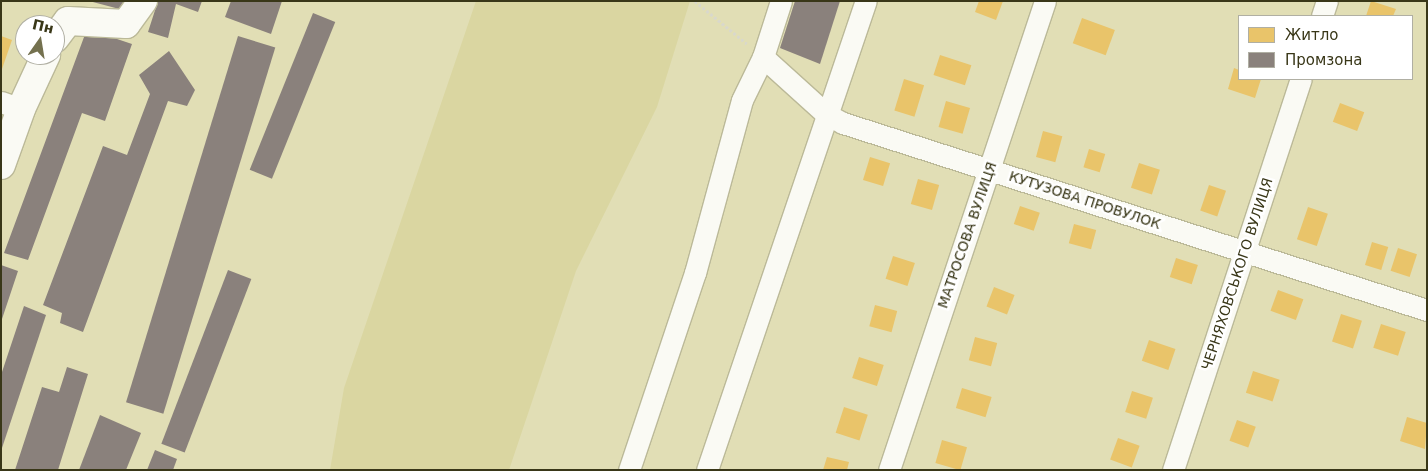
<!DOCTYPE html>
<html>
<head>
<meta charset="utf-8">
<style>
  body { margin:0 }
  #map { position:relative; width:1428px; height:471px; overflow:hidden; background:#e1deb5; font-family:"DejaVu Sans",sans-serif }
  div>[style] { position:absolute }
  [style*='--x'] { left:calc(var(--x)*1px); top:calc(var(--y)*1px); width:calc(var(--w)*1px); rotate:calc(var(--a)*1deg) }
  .green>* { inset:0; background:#dad6a1 }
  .homes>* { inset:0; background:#e9c46a; transform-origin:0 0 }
  .industry>* { inset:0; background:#8a817c; transform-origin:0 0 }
  .path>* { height:3px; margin-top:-1.5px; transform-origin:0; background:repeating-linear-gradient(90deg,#d9d8cb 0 2.5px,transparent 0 5px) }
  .roads { filter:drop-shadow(1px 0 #bbb998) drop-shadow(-1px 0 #bbb998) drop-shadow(0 1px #bbb998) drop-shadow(0 -1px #bbb998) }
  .minor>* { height:21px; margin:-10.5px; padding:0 10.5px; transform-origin:10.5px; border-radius:10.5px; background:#fafaf4 }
  .tertiary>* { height:28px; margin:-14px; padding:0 14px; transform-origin:14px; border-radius:14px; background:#fafaf4 }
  span { translate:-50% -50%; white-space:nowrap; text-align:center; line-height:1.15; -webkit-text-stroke:5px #fff; paint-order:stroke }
  .street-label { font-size:14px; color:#393718 }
  .frame { position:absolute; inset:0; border:2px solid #393718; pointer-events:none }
  .legend { position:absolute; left:1238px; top:15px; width:175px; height:65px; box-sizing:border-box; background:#fff; border:1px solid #b0afa3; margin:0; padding:6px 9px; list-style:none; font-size:15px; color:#393718 }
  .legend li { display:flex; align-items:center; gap:10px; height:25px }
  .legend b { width:25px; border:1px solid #b0afa3 }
  .north { position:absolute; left:15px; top:15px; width:50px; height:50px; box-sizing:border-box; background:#fff; border:1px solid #b0afa3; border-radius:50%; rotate:13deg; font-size:14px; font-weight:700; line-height:20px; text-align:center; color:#393718 }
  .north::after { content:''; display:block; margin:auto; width:18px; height:22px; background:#74714f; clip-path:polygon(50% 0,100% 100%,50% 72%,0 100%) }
</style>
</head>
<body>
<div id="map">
  <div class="green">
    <i style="clip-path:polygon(476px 1px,690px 1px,657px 107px,576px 271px,509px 470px,330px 470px,344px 388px)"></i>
  </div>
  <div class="homes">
    <i style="clip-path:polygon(979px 1px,1003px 1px,996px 20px,975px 12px)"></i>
    <i style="clip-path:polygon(1371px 1px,1396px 9px,1393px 16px,1366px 16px)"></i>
    <i style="left:1082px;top:18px;width:35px;height:27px;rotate:20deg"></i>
    <i style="clip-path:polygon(1px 36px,12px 40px,2px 69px,1px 69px)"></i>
    <i style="left:940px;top:55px;width:33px;height:21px;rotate:18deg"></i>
    <i style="clip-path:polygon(1234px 68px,1239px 70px,1239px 79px,1261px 79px,1255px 98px,1228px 89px)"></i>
    <i style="left:904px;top:79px;width:21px;height:33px;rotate:17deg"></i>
    <i style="left:946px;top:101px;width:25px;height:27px;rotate:16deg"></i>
    <i style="left:1340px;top:103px;width:26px;height:20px;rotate:21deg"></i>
    <i style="left:1043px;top:131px;width:20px;height:27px;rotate:15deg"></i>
    <i style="left:1089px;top:149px;width:17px;height:19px;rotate:17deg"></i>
    <i style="left:870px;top:157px;width:21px;height:24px;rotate:17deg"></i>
    <i style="left:1139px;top:163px;width:22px;height:26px;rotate:18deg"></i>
    <i style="left:918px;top:179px;width:22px;height:26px;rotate:16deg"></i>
    <i style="left:1209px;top:185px;width:18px;height:27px;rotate:19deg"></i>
    <i style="left:1020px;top:206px;width:21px;height:19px;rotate:19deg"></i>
    <i style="left:1308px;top:207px;width:21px;height:34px;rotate:19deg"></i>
    <i style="left:1074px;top:224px;width:23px;height:20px;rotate:15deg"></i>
    <i style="left:1372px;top:242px;width:17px;height:24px;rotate:17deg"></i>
    <i style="left:1398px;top:248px;width:20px;height:24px;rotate:18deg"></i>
    <i style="left:893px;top:256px;width:23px;height:24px;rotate:18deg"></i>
    <i style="left:1176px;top:258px;width:23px;height:20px;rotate:18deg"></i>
    <i style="left:994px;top:287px;width:22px;height:21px;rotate:21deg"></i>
    <i style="left:1278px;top:290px;width:27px;height:22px;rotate:20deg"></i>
    <i style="left:875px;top:305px;width:23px;height:22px;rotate:15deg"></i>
    <i style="left:1341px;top:314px;width:22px;height:29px;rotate:18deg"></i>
    <i style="left:1381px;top:324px;width:26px;height:25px;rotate:18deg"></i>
    <i style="left:975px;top:337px;width:23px;height:24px;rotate:15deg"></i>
    <i style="left:1149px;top:340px;width:28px;height:22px;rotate:19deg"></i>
    <i style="left:859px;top:357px;width:26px;height:22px;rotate:18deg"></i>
    <i style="left:1253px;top:371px;width:28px;height:23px;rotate:18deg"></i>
    <i style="left:962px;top:388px;width:31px;height:21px;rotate:17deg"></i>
    <i style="left:1132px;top:391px;width:22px;height:22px;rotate:18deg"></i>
    <i style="left:844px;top:407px;width:25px;height:27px;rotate:18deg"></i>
    <i style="clip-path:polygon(1407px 417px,1427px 423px,1425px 449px,1400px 441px)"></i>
    <i style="left:1237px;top:420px;width:20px;height:22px;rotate:20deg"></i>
    <i style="left:1118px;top:438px;width:23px;height:23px;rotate:20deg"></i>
    <i style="left:942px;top:440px;width:26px;height:24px;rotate:16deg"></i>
    <i style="clip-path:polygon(827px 457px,849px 462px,847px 470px,823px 470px)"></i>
  </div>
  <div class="industry">
    <i style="clip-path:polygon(89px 1px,130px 1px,127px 11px)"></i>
    <i style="clip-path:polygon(158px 1px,202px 1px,198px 12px,176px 4px,168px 38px,148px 32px)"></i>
    <i style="clip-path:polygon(231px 1px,282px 1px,271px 34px,225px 17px)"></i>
    <i style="clip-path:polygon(795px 1px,840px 1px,820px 64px,780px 48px)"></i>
    <i style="left:313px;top:13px;width:24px;height:169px;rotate:22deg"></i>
    <i style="clip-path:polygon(87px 29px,132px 44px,105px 121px,82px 113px,28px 260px,4px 253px)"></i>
    <i style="left:238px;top:36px;width:39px;height:383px;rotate:17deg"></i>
    <i style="clip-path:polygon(169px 51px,195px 90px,187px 106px,168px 101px,83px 332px,60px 323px,62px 313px,43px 305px,103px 146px,127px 155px,150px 94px,139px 75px)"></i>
    <i style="clip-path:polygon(1px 265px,18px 271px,2px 319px,1px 319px)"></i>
    <i style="left:228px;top:270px;width:25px;height:186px;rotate:21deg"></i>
    <i style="clip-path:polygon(24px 306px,46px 315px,2px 448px,1px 375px)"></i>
    <i style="clip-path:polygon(67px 367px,88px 374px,58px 470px,15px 470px,42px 387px,59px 392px)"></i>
    <i style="clip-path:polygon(100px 415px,141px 433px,126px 470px,79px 470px)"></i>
    <i style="clip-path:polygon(155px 450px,177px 459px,173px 470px,147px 470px)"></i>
  </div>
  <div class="path">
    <i style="--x:695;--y:1;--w:67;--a:39.6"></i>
  </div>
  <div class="roads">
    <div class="minor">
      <i style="--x:1322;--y:16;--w:16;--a:-72"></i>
      <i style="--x:763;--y:57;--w:85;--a:42.1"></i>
      <i style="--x:826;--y:114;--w:19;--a:28"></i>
      <i style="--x:843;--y:123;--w:613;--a:17.76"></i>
      <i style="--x:1;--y:102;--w:21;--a:19"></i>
      <i style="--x:629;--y:470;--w:208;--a:-71.5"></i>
      <i style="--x:695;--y:273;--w:179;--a:-74.8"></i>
      <i style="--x:742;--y:100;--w:48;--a:-64"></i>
      <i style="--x:763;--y:57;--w:59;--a:-72.2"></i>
      <i style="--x:707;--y:470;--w:495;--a:-71.3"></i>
      <i style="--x:889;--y:470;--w:494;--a:-71.6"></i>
      <i style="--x:1173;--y:470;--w:411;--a:-71.9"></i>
    </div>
    <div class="tertiary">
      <i style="--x:55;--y:38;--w:21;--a:-53"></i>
      <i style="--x:68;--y:21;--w:58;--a:3"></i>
      <i style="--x:126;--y:24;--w:29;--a:-54"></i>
      <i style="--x:1;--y:165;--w:59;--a:-70.3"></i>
      <i style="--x:21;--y:109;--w:60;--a:-65.2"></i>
    </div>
  </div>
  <div class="street-label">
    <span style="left:1085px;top:200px;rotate:18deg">КУТУЗОВА ПРОВУЛОК</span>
    <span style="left:967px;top:235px;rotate:-71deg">МАТРОСОВА ВУЛИЦЯ</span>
    <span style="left:1237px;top:274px;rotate:-72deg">ЧЕРНЯХОВСЬКОГО ВУЛИЦЯ</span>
  </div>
  <div class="frame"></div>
  <ul class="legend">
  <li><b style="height:14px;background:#e9c46a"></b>Житло</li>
  <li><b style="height:14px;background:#8a817c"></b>Промзона</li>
  </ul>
  <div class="north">Пн</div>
</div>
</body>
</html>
